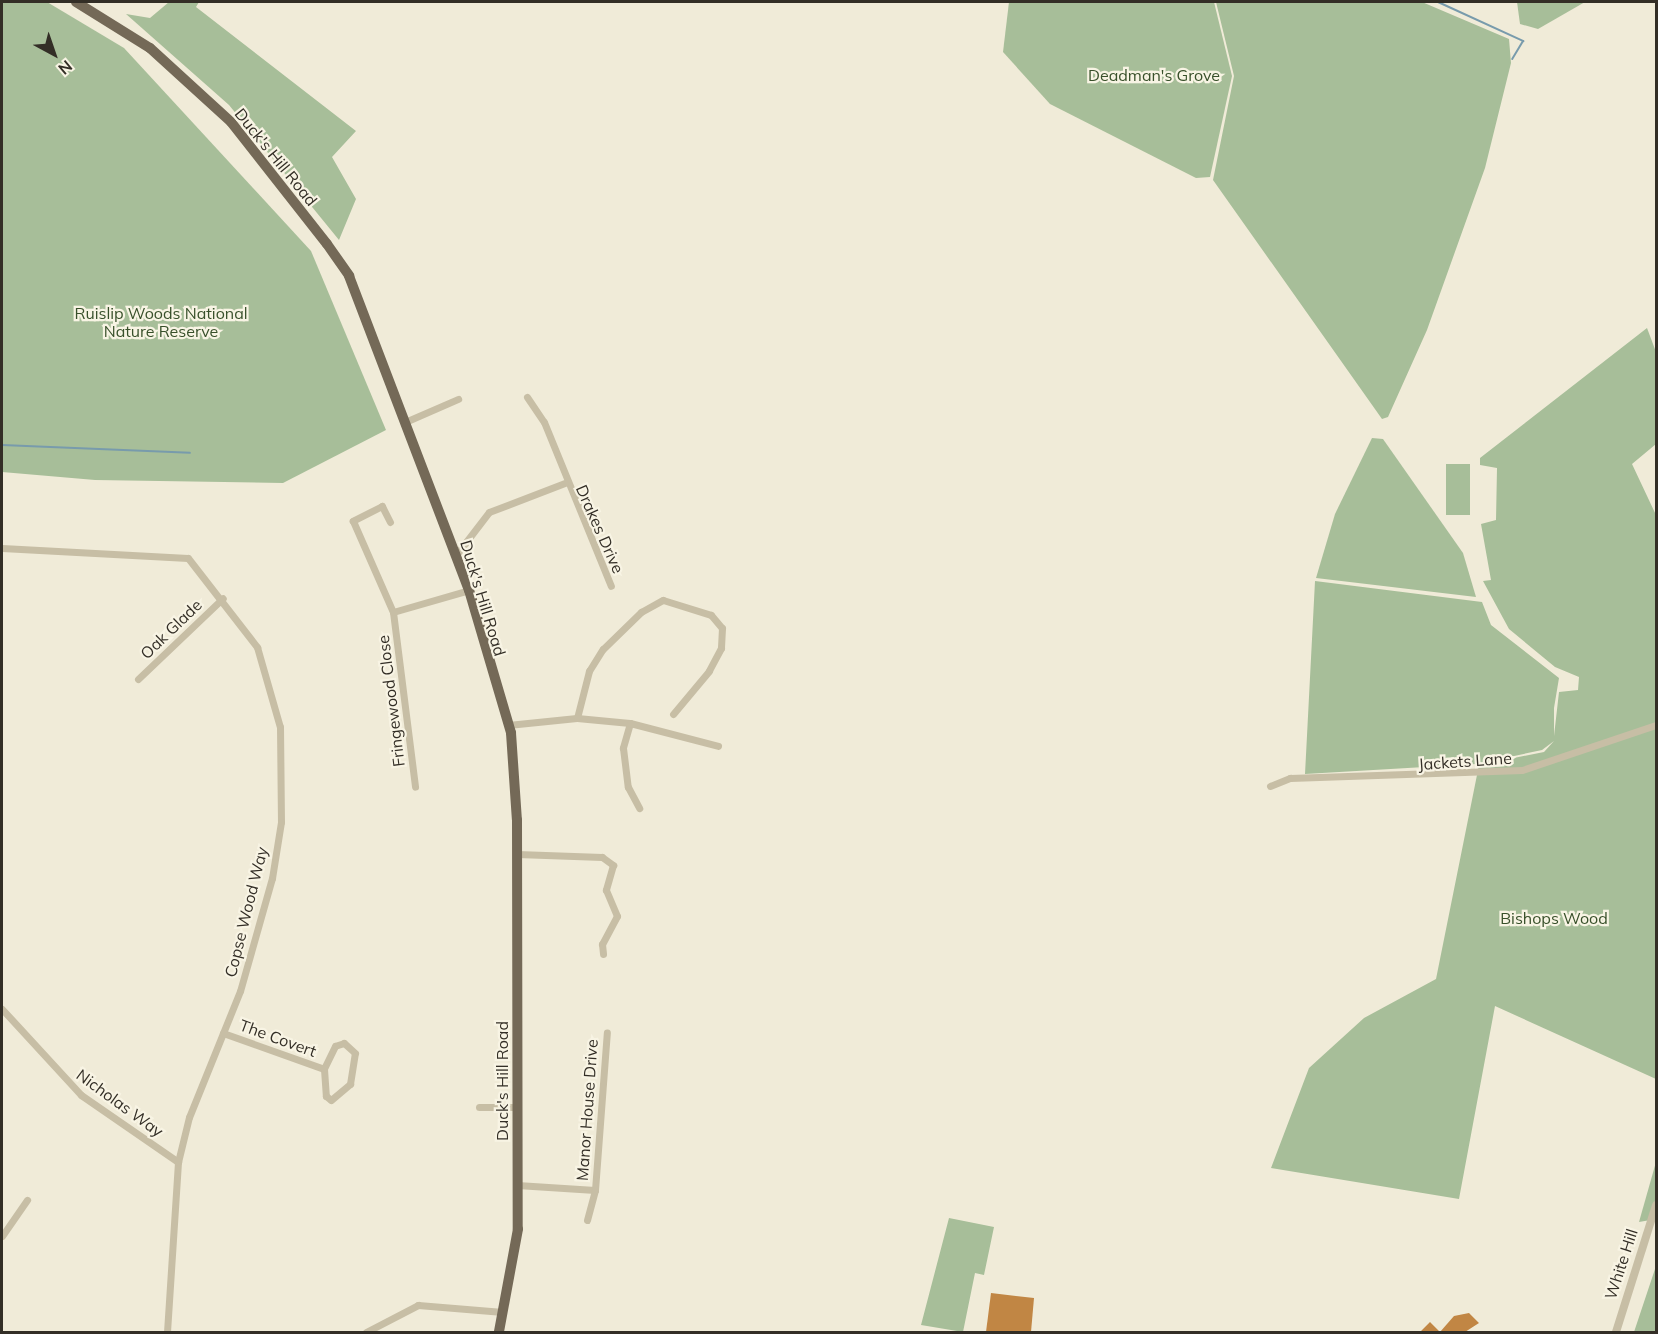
<!DOCTYPE html>
<html>
<head>
<meta charset="utf-8">
<style>
  body { margin:0 }
  #map { position:relative; width:1658px; height:1334px; overflow:hidden; background:#f0ebd8; font-family:Mulish,sans-serif }
  div>[style] { position:absolute }
  [style*='--x'] { left:calc(var(--x)*1px); top:calc(var(--y)*1px); width:calc(var(--w)*1px); rotate:calc(var(--a)*1deg) }
  .green>* { inset:0; background:#a7be99; transform-origin:0 0 }
  .stream>* { height:2px; margin:-1px; padding:0 1px; transform-origin:1px; border-radius:1px; background:#789bac }
  .building>* { inset:0; background:#c18644 }
  .minor>* { height:7px; margin:-3.5px; padding:0 3.5px; transform-origin:3.5px; border-radius:3.5px; background:#c7bea5 }
  .tertiary>* { height:8px; margin:-4px; padding:0 4px; transform-origin:4px; border-radius:4px; background:#c7bea5 }
  .primary>* { height:10px; margin:-5px; padding:0 5px; transform-origin:5px; border-radius:5px; background:#746957 }
  span { translate:-50% -50%; white-space:nowrap; text-align:center; line-height:1.15; -webkit-text-stroke:4.5px #f8f4e4; paint-order:stroke }
  .park-label { font-size:16px; color:#38502a }
  .street-label { font-size:16px; color:#332e26 }
  .frame { position:absolute; inset:0; border:3px solid #332e26; pointer-events:none }
  .north { position:absolute; left:24px; top:24px; width:60px; height:60px; -webkit-text-stroke:4px #f8f4e4; paint-order:stroke; rotate:140deg; font-size:16px; font-weight:700; line-height:24px; text-align:center; color:#332e26 }
  .north::after { content:''; display:block; margin:auto; width:21px; height:27px; background:#332e26; clip-path:polygon(50% 0,100% 100%,50% 72%,0 100%) }
</style>
</head>
<body>
<div id="map">
  <div class="green">
    <i style="clip-path:polygon(2px 2px,47px 2px,124px 48px,311px 251px,386px 430px,283px 483px,95px 480px,2px 472px)"></i>
    <i style="clip-path:polygon(169px 2px,199px 2px,196px 7px,356px 131px,332px 157px,356px 199px,339px 240px,229px 105px,126px 14px,150px 18px)"></i>
    <i style="clip-path:polygon(1009px 2px,1214px 2px,1232px 76px,1210px 177px,1196px 178px,1050px 104px,1003px 52px)"></i>
    <i style="clip-path:polygon(1216px 2px,1422px 2px,1509px 39px,1511px 63px,1485px 168px,1427px 330px,1388px 417px,1382px 419px,1213px 180px,1234px 76px)"></i>
    <i style="clip-path:polygon(1517px 2px,1585px 2px,1538px 29px,1520px 24px)"></i>
    <i style="clip-path:polygon(1647px 328px,1656px 352px,1656px 444px,1632px 464px,1656px 515px,1656px 1079px,1495px 1006px,1459px 1199px,1271px 1168px,1309px 1068px,1364px 1018px,1436px 979px,1479px 765px,1544px 752px,1554px 741px,1542px 750px,1476px 764px,1305px 774px,1315px 581px,1482px 602px,1491px 625px,1559px 678px,1554px 708px,1554px 736px,1559px 692px,1578px 690px,1579px 677px,1555px 667px,1509px 629px,1483px 581px,1491px 580px,1481px 524px,1496px 520px,1497px 468px,1480px 465px,1480px 458px)"></i>
    <i style="clip-path:polygon(1372px 438px,1383px 439px,1463px 553px,1476px 597px,1316px 578px,1335px 514px)"></i>
    <i style="left:1446px;top:464px;width:24px;height:51px"></i>
    <i style="clip-path:polygon(1656px 1162px,1656px 1219px,1639px 1222px)"></i>
    <i style="clip-path:polygon(949px 1218px,994px 1227px,984px 1275px,975px 1273px,963px 1332px,921px 1325px)"></i>
    <i style="clip-path:polygon(1656px 1266px,1656px 1332px,1634px 1332px)"></i>
  </div>
  <div class="stream">
    <i style="--x:1438;--y:2;--w:94;--a:24.6"></i>
    <i style="--x:1523;--y:41;--w:21;--a:121"></i>
    <i style="--x:2;--y:445;--w:188;--a:2.4"></i>
  </div>
  <div class="building">
    <i style="clip-path:polygon(991px 1293px,1034px 1298px,1031px 1332px,986px 1332px)"></i>
    <i style="clip-path:polygon(1469px 1313px,1479px 1323px,1465px 1332px,1420px 1332px,1430px 1322px,1440px 1332px,1454px 1316px)"></i>
  </div>
  <div class="minor">
    <i style="--x:527;--y:397;--w:30;--a:56"></i>
    <i style="--x:544;--y:422;--w:177;--a:67.8"></i>
    <i style="--x:405;--y:422;--w:58;--a:-23.5"></i>
    <i style="--x:390;--y:522;--w:18;--a:-117"></i>
    <i style="--x:382;--y:506;--w:33;--a:153"></i>
    <i style="--x:353;--y:521;--w:99;--a:66.3"></i>
    <i style="--x:393;--y:612;--w:176;--a:82.8"></i>
    <i style="--x:2;--y:548;--w:186;--a:3.1"></i>
    <i style="--x:188;--y:558;--w:113;--a:52.2"></i>
    <i style="--x:257;--y:647;--w:83;--a:74"></i>
    <i style="--x:280;--y:727;--w:95;--a:89.4"></i>
    <i style="--x:281;--y:822;--w:57;--a:99.1"></i>
    <i style="--x:272;--y:878;--w:117;--a:105.8"></i>
    <i style="--x:240;--y:991;--w:136;--a:112"></i>
    <i style="--x:189;--y:1117;--w:46;--a:103.7"></i>
    <i style="--x:178;--y:1162;--w:170;--a:93.7"></i>
    <i style="--x:456;--y:555;--w:54;--a:-52.5"></i>
    <i style="--x:489;--y:512;--w:81;--a:-20.9"></i>
    <i style="--x:393;--y:612;--w:79;--a:-16.1"></i>
    <i style="--x:138;--y:679;--w:117;--a:-43.6"></i>
    <i style="--x:577;--y:718;--w:49;--a:-75.7"></i>
    <i style="--x:589;--y:671;--w:26;--a:-58"></i>
    <i style="--x:603;--y:649;--w:53;--a:-44.2"></i>
    <i style="--x:641;--y:612;--w:25;--a:-29"></i>
    <i style="--x:663;--y:600;--w:50;--a:17.4"></i>
    <i style="--x:711;--y:615;--w:17;--a:50"></i>
    <i style="--x:722;--y:628;--w:20;--a:93"></i>
    <i style="--x:721;--y:648;--w:26;--a:118"></i>
    <i style="--x:709;--y:671;--w:56;--a:129.9"></i>
    <i style="--x:630;--y:723;--w:26;--a:106"></i>
    <i style="--x:623;--y:748;--w:39;--a:83"></i>
    <i style="--x:628;--y:787;--w:24;--a:62"></i>
    <i style="--x:508;--y:725;--w:69;--a:-5.8"></i>
    <i style="--x:577;--y:718;--w:53;--a:5.4"></i>
    <i style="--x:630;--y:723;--w:91;--a:14.6"></i>
    <i style="--x:1270;--y:786;--w:22;--a:-22"></i>
    <i style="--x:1290;--y:778;--w:232;--a:-2"></i>
    <i style="--x:1522;--y:770;--w:141;--a:-18.6"></i>
    <i style="--x:517;--y:854;--w:85;--a:2"></i>
    <i style="--x:602;--y:857;--w:14;--a:36"></i>
    <i style="--x:613;--y:865;--w:26;--a:106"></i>
    <i style="--x:606;--y:890;--w:28;--a:67"></i>
    <i style="--x:617;--y:916;--w:32;--a:118"></i>
    <i style="--x:602;--y:944;--w:10;--a:84"></i>
    <i style="--x:2;--y:1009;--w:117;--a:47.4"></i>
    <i style="--x:81;--y:1095;--w:118;--a:34.6"></i>
    <i style="--x:223;--y:1033;--w:107;--a:19.6"></i>
    <i style="--x:324;--y:1069;--w:27;--a:86"></i>
    <i style="--x:326;--y:1096;--w:6;--a:39"></i>
    <i style="--x:331;--y:1100;--w:25;--a:-40"></i>
    <i style="--x:350;--y:1084;--w:31;--a:-81"></i>
    <i style="--x:355;--y:1053;--w:15;--a:-138"></i>
    <i style="--x:344;--y:1043;--w:9;--a:162"></i>
    <i style="--x:335;--y:1046;--w:25;--a:116"></i>
    <i style="--x:479;--y:1107;--w:38;--a:0"></i>
    <i style="--x:517;--y:1185;--w:78;--a:3.7"></i>
    <i style="--x:587;--y:1220;--w:31;--a:-75"></i>
    <i style="--x:595;--y:1190;--w:158;--a:-85.7"></i>
    <i style="--x:2;--y:1236;--w:44;--a:-55.2"></i>
    <i style="--x:366;--y:1332;--w:59;--a:-27.4"></i>
    <i style="--x:418;--y:1305;--w:85;--a:4.7"></i>
  </div>
  <div class="tertiary">
    <i style="--x:1616;--y:1332;--w:133;--a:-72.5"></i>
  </div>
  <div class="primary">
    <i style="--x:76;--y:2;--w:87;--a:31.9"></i>
    <i style="--x:150;--y:48;--w:110;--a:42.4"></i>
    <i style="--x:231;--y:122;--w:155;--a:51.8"></i>
    <i style="--x:327;--y:244;--w:39;--a:55"></i>
    <i style="--x:349;--y:276;--w:336;--a:69.1"></i>
    <i style="--x:469;--y:590;--w:149;--a:73.6"></i>
    <i style="--x:511;--y:733;--w:87;--a:86.1"></i>
    <i style="--x:517;--y:820;--w:409;--a:89.9"></i>
    <i style="--x:518;--y:1229;--w:105;--a:100.5"></i>
  </div>
  <div class="park-label">
    <span style="left:1154px;top:75px">Deadman's Grove</span>
    <span style="left:161px;top:322px">Ruislip Woods National<br>Nature Reserve</span>
    <span style="left:1554px;top:918px">Bishops Wood</span>
  </div>
  <div class="street-label">
    <span style="left:276px;top:157px;rotate:51deg">Duck's Hill Road</span>
    <span style="left:600px;top:529px;rotate:66deg">Drakes Drive</span>
    <span style="left:483px;top:598px;rotate:73deg">Duck's Hill Road</span>
    <span style="left:171px;top:629px;rotate:-44deg">Oak Glade</span>
    <span style="left:391px;top:701px;rotate:-97deg">Fringewood Close</span>
    <span style="left:1465px;top:761px;rotate:-4deg">Jackets Lane</span>
    <span style="left:246px;top:912px;rotate:-76deg">Copse Wood Way</span>
    <span style="left:278px;top:1038px;rotate:20deg">The Covert</span>
    <span style="left:502px;top:1081px;rotate:-90deg">Duck's Hill Road</span>
    <span style="left:120px;top:1103px;rotate:36deg">Nicholas Way</span>
    <span style="left:587px;top:1110px;rotate:-86deg">Manor House Drive</span>
    <span style="left:1621px;top:1264px;rotate:-72deg">White Hill</span>
  </div>
  <div class="frame"></div>
  <div class="north">N</div>
</div>
</body>
</html>
